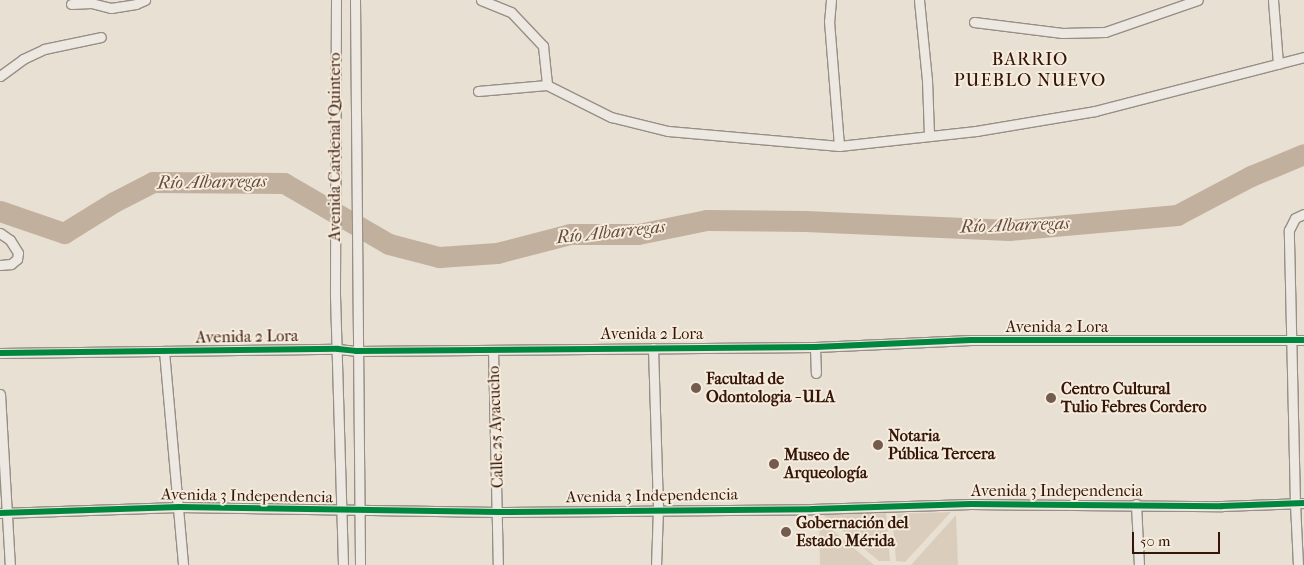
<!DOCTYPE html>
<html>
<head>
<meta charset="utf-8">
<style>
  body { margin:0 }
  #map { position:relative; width:1304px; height:565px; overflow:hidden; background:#e8e0d3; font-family:"IM FELL French Canon",serif }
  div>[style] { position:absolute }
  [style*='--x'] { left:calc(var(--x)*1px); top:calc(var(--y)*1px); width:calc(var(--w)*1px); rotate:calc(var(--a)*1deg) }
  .green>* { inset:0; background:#dbcdbc }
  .river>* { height:21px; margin:-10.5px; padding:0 10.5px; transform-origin:10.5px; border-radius:10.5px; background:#c2b09e }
  .roads { filter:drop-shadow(1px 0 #978f85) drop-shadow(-1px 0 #978f85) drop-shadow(0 1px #978f85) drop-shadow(0 -1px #978f85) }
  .minor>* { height:9px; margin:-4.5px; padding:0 4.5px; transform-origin:4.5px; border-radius:4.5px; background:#ede8e2 }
  .cycleway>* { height:6px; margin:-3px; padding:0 3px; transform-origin:3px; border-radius:3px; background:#00873e }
  .dots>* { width:14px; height:14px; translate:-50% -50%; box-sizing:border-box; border:2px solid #f6ecdd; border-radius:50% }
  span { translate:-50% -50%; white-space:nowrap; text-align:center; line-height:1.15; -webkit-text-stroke:4px #f6ecdd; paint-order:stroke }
  .street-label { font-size:16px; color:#341507 }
  .poi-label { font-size:16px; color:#341507; font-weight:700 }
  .left { translate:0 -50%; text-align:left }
  .neighbourhood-label { font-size:18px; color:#341507; letter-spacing:1px }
  .water-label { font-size:18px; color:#664b3b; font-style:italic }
  .scale { position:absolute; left:1132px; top:532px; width:88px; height:22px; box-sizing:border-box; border:2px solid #341507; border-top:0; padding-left:6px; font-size:15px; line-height:18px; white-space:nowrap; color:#341507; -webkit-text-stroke:4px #f6ecdd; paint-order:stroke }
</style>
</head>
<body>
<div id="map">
  <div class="green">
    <i style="clip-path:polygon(951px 512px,905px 562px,896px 561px,892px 514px)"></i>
    <i style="clip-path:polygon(886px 513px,890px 561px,879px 561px,822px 514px)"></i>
    <i style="clip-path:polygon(956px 515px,958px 565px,911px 565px)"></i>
    <i style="clip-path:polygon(819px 519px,874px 565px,820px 565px)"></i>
  </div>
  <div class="river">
    <i style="--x:0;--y:211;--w:68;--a:19"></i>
    <i style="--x:64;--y:233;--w:59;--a:-31.8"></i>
    <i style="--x:114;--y:202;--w:44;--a:-27.1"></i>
    <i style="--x:153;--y:182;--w:131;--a:0.4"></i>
    <i style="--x:284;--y:183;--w:121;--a:30.2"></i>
    <i style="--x:389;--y:244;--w:52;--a:14.6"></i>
    <i style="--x:439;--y:257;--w:58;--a:-3.9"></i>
    <i style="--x:497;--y:253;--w:75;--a:-14.6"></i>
    <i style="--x:570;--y:234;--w:68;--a:0"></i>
    <i style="--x:638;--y:234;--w:70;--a:-11.5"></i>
    <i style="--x:707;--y:220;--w:98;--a:0.6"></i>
    <i style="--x:805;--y:221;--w:204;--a:2.5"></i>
    <i style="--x:1009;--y:230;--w:169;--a:-5.1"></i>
    <i style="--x:1177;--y:215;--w:84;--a:-27.8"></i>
    <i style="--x:1251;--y:176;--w:57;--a:-22.5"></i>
  </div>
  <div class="roads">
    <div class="minor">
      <i style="--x:336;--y:0;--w:295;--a:90.2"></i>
      <i style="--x:335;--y:295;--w:270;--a:88.3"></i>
      <i style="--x:355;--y:0;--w:565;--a:89.49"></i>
      <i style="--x:481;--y:0;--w:32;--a:22"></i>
      <i style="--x:511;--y:12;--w:47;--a:46.7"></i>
      <i style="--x:543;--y:46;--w:39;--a:84"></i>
      <i style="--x:831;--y:0;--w:21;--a:95"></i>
      <i style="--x:829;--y:21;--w:125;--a:85.4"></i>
      <i style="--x:919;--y:0;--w:80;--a:84.3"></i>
      <i style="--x:927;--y:80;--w:55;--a:87.9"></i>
      <i style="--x:1273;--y:0;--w:64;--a:85.5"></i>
      <i style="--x:71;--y:4;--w:20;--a:-3"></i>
      <i style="--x:91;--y:3;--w:21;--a:14"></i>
      <i style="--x:111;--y:8;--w:25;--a:-9"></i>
      <i style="--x:136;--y:4;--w:10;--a:-24"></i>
      <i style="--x:974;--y:22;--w:89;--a:7.1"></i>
      <i style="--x:1062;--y:33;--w:43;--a:-1.3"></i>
      <i style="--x:1105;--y:32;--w:98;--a:-19"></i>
      <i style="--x:0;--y:76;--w:29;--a:-36"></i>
      <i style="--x:23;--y:59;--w:23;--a:-25"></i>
      <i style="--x:44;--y:49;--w:58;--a:-11.9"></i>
      <i style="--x:478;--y:91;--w:69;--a:-5"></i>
      <i style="--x:547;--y:85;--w:72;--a:26.6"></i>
      <i style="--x:611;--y:117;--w:59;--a:13.8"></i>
      <i style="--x:668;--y:131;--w:172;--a:5"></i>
      <i style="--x:839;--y:146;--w:138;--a:-6.2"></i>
      <i style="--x:976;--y:131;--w:121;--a:-9.5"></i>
      <i style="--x:1095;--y:111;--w:216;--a:-14.5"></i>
      <i style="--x:0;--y:233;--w:12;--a:35"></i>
      <i style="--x:10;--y:240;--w:15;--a:58"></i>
      <i style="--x:18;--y:253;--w:6;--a:99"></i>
      <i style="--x:17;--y:259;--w:8;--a:140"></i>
      <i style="--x:11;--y:264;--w:11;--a:175"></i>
      <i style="--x:815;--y:347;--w:26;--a:88"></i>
      <i style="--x:653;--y:348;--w:161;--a:88.2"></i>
      <i style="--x:658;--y:509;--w:56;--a:92"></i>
      <i style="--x:493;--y:350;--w:215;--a:88.7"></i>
      <i style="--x:164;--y:351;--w:215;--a:84.9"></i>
      <i style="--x:0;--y:353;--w:338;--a:-0.7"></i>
      <i style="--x:338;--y:349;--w:18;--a:6"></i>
      <i style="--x:356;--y:351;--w:459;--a:-0.5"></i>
      <i style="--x:815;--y:347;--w:156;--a:-2.6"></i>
      <i style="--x:971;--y:340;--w:333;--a:0"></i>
      <i style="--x:0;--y:394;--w:171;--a:86.7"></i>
      <i style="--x:1136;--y:504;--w:61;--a:87.2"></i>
      <i style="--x:0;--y:513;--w:179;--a:-1.9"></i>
      <i style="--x:179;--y:507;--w:320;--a:0.9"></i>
      <i style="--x:499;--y:512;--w:313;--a:-0.5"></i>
      <i style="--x:812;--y:509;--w:159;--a:-1.8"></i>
      <i style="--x:971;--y:504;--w:251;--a:0.5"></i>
      <i style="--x:1222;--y:506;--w:82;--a:-2.1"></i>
      <i style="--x:1298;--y:565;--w:61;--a:-92.8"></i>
      <i style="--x:1295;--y:504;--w:274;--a:-91.3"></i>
      <i style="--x:1289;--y:230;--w:13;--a:-63"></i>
      <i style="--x:1295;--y:218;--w:10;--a:-24"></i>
    </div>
  </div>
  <div class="cycleway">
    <i style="--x:0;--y:353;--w:338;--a:-0.7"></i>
    <i style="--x:338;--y:349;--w:18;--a:6"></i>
    <i style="--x:356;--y:351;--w:459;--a:-0.5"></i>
    <i style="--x:815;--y:347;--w:156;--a:-2.6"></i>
    <i style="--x:971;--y:340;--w:333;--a:0"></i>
    <i style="--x:0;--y:513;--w:179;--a:-1.9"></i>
    <i style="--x:179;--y:507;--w:320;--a:0.9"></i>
    <i style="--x:499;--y:512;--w:313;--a:-0.5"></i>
    <i style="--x:812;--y:509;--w:159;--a:-1.8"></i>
    <i style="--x:971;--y:504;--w:251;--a:0.5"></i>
    <i style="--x:1222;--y:506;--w:82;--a:-2.1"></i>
  </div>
  <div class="dots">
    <i style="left:696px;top:388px;background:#735c4e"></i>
    <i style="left:1051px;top:398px;background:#735c4e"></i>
    <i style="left:878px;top:445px;background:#735c4e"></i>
    <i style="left:774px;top:464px;background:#735c4e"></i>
    <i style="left:786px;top:532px;background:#735c4e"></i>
  </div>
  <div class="street-label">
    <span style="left:335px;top:147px;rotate:-90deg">Avenida Cardenal Quintero</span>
    <span style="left:1057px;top:327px">Avenida 2 Lora</span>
    <span style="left:652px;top:334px">Avenida 2 Lora</span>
    <span style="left:247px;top:337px;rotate:-1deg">Avenida 2 Lora</span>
    <span style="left:496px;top:427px;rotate:-92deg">Calle 25 Ayacucho</span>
    <span style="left:1057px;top:491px">Avenida 3 Independencia</span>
    <span style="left:247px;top:496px;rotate:1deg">Avenida 3 Independencia</span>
    <span style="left:652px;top:496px;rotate:-1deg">Avenida 3 Independencia</span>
  </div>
  <div class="poi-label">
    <span class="left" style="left:706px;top:388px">Facultad de<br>Odontologia - ULA</span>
    <span class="left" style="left:1061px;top:398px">Centro Cultural<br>Tulio Febres Cordero</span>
    <span class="left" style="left:888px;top:445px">Notaria<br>Pública Tercera</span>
    <span class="left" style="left:784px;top:464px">Museo de<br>Arqueología</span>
    <span class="left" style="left:796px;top:532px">Gobernación del<br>Estado Mérida</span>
  </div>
  <div class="neighbourhood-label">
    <span style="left:1030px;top:71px">BARRIO<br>PUEBLO NUEVO</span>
  </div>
  <div class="water-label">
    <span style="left:212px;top:183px;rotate:-1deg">Río Albarregas</span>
    <span style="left:1015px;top:226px;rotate:-2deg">Río Albarregas</span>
    <span style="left:611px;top:233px;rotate:-6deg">Río Albarregas</span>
  </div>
  <div class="scale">50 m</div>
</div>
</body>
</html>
